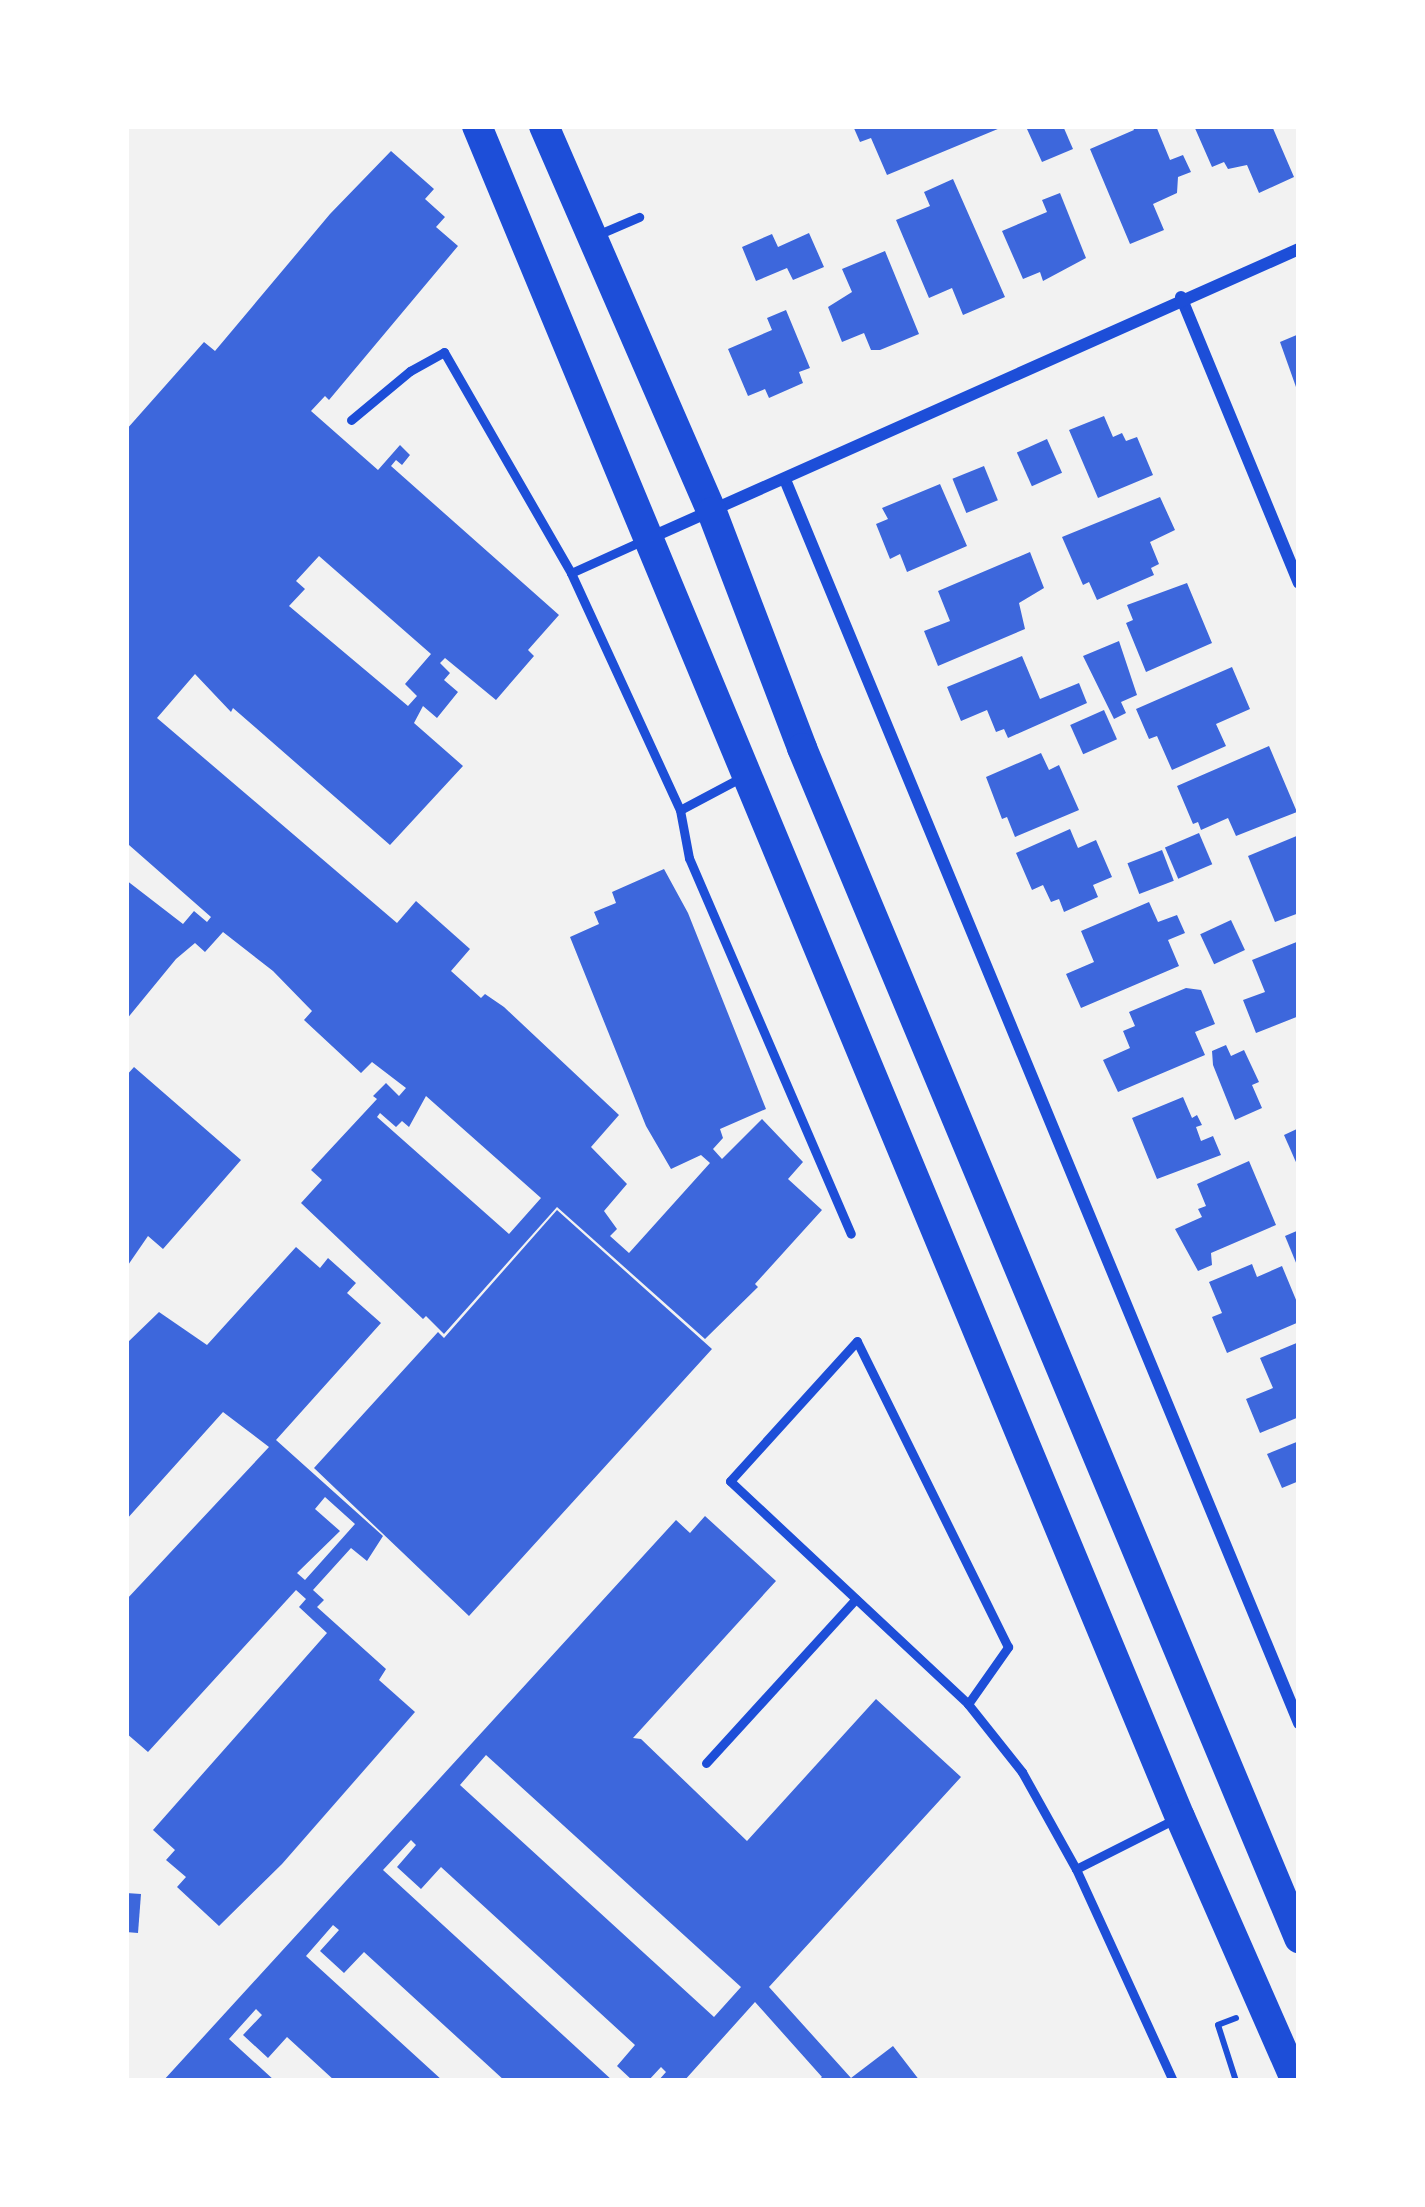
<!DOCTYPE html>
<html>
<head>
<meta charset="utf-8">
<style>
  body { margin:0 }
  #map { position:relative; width:1425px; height:2207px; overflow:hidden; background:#f2f2f2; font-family:"Source Sans 3",sans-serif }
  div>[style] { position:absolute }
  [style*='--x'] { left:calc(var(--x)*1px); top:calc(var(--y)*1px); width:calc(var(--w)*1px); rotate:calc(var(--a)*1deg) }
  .building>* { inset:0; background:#3d67dc; transform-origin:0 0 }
  .path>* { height:6px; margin:-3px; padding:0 3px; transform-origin:3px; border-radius:3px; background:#1d4ed8 }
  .service>* { height:9px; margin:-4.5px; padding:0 4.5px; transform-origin:4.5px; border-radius:4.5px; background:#1d4ed8 }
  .minor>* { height:12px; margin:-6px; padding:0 6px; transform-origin:6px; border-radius:6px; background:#1d4ed8 }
  .trunk>* { height:30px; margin:-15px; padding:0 15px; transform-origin:15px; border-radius:15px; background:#1d4ed8 }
  span { translate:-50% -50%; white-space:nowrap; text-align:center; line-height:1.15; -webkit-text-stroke:12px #fff; paint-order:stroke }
  .frame { position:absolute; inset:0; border:129px solid #fff; pointer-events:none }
</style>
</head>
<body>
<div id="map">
  <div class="building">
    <i style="clip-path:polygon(853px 126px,1005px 126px,887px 175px,871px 138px,860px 142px)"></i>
    <i style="clip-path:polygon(1034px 126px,1063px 126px,1073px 149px,1042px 162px,1027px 129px)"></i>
    <i style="clip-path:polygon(1132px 126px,1156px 126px,1170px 160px,1183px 155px,1191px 172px,1178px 177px,1177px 193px,1153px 204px,1164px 230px,1130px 244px,1090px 149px,1134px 130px)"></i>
    <i style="clip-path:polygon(1194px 126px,1272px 126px,1294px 177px,1259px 193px,1247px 165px,1228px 169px,1224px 162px,1212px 167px)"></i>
    <i style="clip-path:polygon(evenodd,391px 151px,434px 189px,425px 199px,445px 217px,436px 227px,458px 246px,329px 400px,325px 396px,311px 411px,378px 470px,400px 445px,410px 455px,402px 465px,396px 460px,391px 466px,559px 615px,528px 650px,534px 656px,496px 700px,445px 658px,440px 663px,450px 673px,444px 680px,458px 692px,437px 718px,423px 706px,414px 723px,463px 766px,390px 845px,233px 708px,231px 712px,195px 674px,157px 718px,397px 923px,416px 901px,470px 949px,451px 971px,481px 998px,485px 994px,504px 1007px,619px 1115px,591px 1147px,627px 1184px,604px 1211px,617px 1229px,610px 1236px,629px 1253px,710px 1163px,701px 1155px,671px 1169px,646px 1126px,570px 937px,599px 924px,594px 912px,616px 903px,612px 892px,664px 869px,688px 913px,766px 1109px,720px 1129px,723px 1138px,713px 1149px,722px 1159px,762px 1119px,803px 1162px,788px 1179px,822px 1210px,755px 1284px,758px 1287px,705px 1339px,557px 1207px,444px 1334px,426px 1316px,423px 1319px,301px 1203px,322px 1180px,311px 1170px,377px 1099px,373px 1096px,386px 1083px,399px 1096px,406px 1088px,372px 1062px,361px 1073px,304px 1020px,312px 1011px,273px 971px,223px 932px,205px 952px,195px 943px,176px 959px,126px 1020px,126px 880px,183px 924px,194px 911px,207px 922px,211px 917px,129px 845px,126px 849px,126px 430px,204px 342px,215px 351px,330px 214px,391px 151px,319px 556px,431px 654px,405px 684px,417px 696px,408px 706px,289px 606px,305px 589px,296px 581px,319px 556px,391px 151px,426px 1096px,541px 1198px,509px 1234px,377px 1117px,380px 1113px,396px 1127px,402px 1121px,409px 1127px,426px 1096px)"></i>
    <i style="clip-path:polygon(953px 179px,1005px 297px,963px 315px,952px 288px,929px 298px,896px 220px,930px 206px,924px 192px)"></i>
    <i style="clip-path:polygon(1060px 193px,1086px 258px,1043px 281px,1040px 272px,1023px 279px,1002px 231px,1047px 212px,1042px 200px)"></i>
    <i style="clip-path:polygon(809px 233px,824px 267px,793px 280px,787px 268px,756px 281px,742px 247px,772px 234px,778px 247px)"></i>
    <i style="clip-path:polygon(885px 251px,919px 334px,880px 350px,871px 350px,864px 333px,842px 342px,828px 307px,852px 292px,842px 269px)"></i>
    <i style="clip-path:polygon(786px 310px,810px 368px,799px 372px,803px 383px,769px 398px,765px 389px,748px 396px,728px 349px,772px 330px,767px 318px)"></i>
    <i style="clip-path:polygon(1299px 334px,1299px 385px,1296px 387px,1280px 342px)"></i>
    <i style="clip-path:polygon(1104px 416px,1113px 437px,1122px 433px,1126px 441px,1137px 437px,1153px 475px,1098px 498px,1069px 430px)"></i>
    <i style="left:1047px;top:439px;width:37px;height:33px;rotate:66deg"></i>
    <i style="left:984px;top:466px;width:37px;height:34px;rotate:68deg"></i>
    <i style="clip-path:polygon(940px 484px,967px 546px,907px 572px,900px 554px,890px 559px,876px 524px,888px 519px,882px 508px)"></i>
    <i style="clip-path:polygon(1160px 497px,1175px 530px,1150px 542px,1159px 564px,1151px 568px,1154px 575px,1097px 600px,1089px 582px,1083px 585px,1062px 537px)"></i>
    <i style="clip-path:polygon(1030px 552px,1044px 588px,1019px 603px,1025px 629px,938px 666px,924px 631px,950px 621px,938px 591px)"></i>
    <i style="clip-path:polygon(1187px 583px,1212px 643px,1146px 672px,1126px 623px,1133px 620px,1127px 605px)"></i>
    <i style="clip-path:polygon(1119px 641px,1137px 695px,1121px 702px,1126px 713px,1114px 719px,1083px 656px)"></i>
    <i style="clip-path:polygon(1022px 656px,1040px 699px,1079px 683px,1087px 703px,1008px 738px,1004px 729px,996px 732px,987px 710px,961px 721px,947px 687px)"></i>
    <i style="clip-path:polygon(1232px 667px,1250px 709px,1216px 724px,1226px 746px,1172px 770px,1157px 736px,1149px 739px,1136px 709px)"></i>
    <i style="left:1104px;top:710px;width:32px;height:37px;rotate:66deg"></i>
    <i style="clip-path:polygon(1269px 746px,1297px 812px,1236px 836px,1228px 818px,1201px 830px,1198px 822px,1193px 824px,1177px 786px)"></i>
    <i style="clip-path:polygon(1041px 753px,1049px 770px,1059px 765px,1079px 810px,1015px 837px,1007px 817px,1002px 819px,986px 777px)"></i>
    <i style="clip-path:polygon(1070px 829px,1078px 848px,1096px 840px,1112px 877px,1093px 885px,1098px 897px,1064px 912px,1059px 899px,1051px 902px,1043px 885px,1032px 890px,1016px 853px)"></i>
    <i style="left:1199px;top:833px;width:34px;height:37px;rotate:67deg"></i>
    <i style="clip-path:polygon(1299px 835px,1299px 913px,1275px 922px,1248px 856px)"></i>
    <i style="left:1162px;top:850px;width:33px;height:37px;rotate:69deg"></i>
    <i style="clip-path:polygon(1149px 902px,1158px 922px,1177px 915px,1185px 933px,1168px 940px,1179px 966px,1081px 1008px,1066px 974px,1094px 962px,1081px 931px)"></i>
    <i style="left:1231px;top:920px;width:33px;height:34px;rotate:65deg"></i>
    <i style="clip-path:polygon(1299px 941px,1299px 1016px,1256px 1033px,1243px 1000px,1265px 992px,1252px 960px)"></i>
    <i style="clip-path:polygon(1186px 988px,1201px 990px,1215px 1024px,1195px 1032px,1205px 1055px,1118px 1092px,1103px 1060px,1130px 1048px,1123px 1031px,1135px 1026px,1129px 1012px)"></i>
    <i style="clip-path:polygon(1226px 1045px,1231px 1056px,1244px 1050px,1259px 1082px,1252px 1085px,1262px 1108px,1235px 1120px,1213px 1065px,1212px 1051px)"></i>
    <i style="clip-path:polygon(134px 1067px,241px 1160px,163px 1249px,148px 1236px,126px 1268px,126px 1076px)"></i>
    <i style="clip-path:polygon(1183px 1097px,1192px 1118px,1197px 1115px,1202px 1125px,1196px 1127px,1201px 1141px,1213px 1136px,1221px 1155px,1157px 1179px,1132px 1118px)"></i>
    <i style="clip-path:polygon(1299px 1128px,1299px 1169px,1284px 1135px)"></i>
    <i style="clip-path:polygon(1249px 1161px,1276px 1225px,1211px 1253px,1212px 1265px,1198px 1271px,1175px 1229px,1202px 1217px,1198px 1209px,1206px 1206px,1197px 1184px)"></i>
    <i style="clip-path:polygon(557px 1210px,712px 1349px,469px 1616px,314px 1468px,438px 1332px,444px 1338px)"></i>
    <i style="clip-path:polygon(1299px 1230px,1299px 1270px,1285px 1236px)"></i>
    <i style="clip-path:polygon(evenodd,296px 1247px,320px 1268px,328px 1258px,356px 1283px,347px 1293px,381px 1323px,276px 1440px,383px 1536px,367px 1561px,351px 1548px,313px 1590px,324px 1600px,317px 1607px,386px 1669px,379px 1680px,415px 1712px,282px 1864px,219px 1926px,177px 1887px,186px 1877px,166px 1860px,175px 1850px,153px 1830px,327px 1633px,299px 1607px,306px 1599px,296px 1590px,148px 1752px,126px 1733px,126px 1600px,269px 1447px,223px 1412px,126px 1520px,126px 1344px,159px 1312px,207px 1345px,296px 1247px,325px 1497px,355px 1524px,305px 1580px,297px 1573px,340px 1531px,315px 1509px,325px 1497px)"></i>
    <i style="clip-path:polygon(1252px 1264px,1257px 1277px,1282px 1266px,1299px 1307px,1299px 1322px,1227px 1353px,1212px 1317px,1222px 1313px,1209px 1282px)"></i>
    <i style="clip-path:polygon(1299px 1342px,1299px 1417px,1260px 1433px,1246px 1399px,1273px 1388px,1260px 1358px)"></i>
    <i style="clip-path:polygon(1299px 1441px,1299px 1481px,1282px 1488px,1267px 1454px)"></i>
    <i style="clip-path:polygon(evenodd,705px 1516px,776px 1581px,633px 1738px,641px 1739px,747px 1841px,876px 1699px,961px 1777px,769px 1987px,851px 2078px,893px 2046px,920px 2081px,817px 2081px,822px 2077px,755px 2002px,684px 2081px,658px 2081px,666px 2072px,661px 2067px,648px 2081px,633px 2081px,617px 2066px,635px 2045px,441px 1867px,421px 1889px,397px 1867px,416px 1845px,411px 1840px,383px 1870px,613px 2081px,505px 2081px,364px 1952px,344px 1973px,320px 1951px,339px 1930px,333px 1925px,306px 1956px,443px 2081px,335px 2081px,287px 2037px,268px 2058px,243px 2035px,262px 2015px,256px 2009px,229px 2039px,275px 2081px,163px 2081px,676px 1520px,690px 1533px,705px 1516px,486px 1755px,741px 1987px,714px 2017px,460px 1785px,486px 1755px)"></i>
    <i style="clip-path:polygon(126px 1893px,141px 1894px,138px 1933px,126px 1932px)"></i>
  </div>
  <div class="path">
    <i style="--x:1236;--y:2018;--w:19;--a:159"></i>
    <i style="--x:1218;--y:2025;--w:59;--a:72.2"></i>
  </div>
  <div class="service">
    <i style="--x:597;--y:235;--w:46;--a:-23.2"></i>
    <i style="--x:351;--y:420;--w:77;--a:-39.7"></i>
    <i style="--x:410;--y:371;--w:39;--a:-29"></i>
    <i style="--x:444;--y:352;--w:255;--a:60.1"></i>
    <i style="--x:571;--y:573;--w:261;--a:65.3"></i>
    <i style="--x:571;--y:573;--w:78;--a:-24.3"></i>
    <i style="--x:744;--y:776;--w:72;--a:152"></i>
    <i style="--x:680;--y:810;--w:49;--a:79.4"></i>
    <i style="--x:689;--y:858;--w:409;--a:66.7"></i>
    <i style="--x:968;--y:1704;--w:70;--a:-54.9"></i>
    <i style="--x:1008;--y:1647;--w:341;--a:-116.3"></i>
    <i style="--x:857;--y:1341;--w:189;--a:132.2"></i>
    <i style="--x:730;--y:1481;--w:326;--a:43.1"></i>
    <i style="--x:968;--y:1704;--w:87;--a:51.5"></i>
    <i style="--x:1022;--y:1772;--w:111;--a:60.9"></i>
    <i style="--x:1076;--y:1869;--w:233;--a:65.4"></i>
    <i style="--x:706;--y:1763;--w:222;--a:-47.6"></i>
    <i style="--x:1076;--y:1869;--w:111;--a:-26.8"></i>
  </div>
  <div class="minor">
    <i style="--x:1181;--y:297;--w:309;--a:67.6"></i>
    <i style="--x:786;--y:482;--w:1343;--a:67.54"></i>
    <i style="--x:652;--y:537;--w:708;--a:-24"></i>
  </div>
  <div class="trunk">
    <i style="--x:477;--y:126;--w:1831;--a:67.43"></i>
    <i style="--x:1180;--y:1817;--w:288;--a:66.3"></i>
    <i style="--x:544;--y:126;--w:421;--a:66.5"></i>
    <i style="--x:712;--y:512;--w:253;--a:69.1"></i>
    <i style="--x:802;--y:748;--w:1290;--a:67.33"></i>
  </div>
  <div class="frame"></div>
</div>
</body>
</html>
